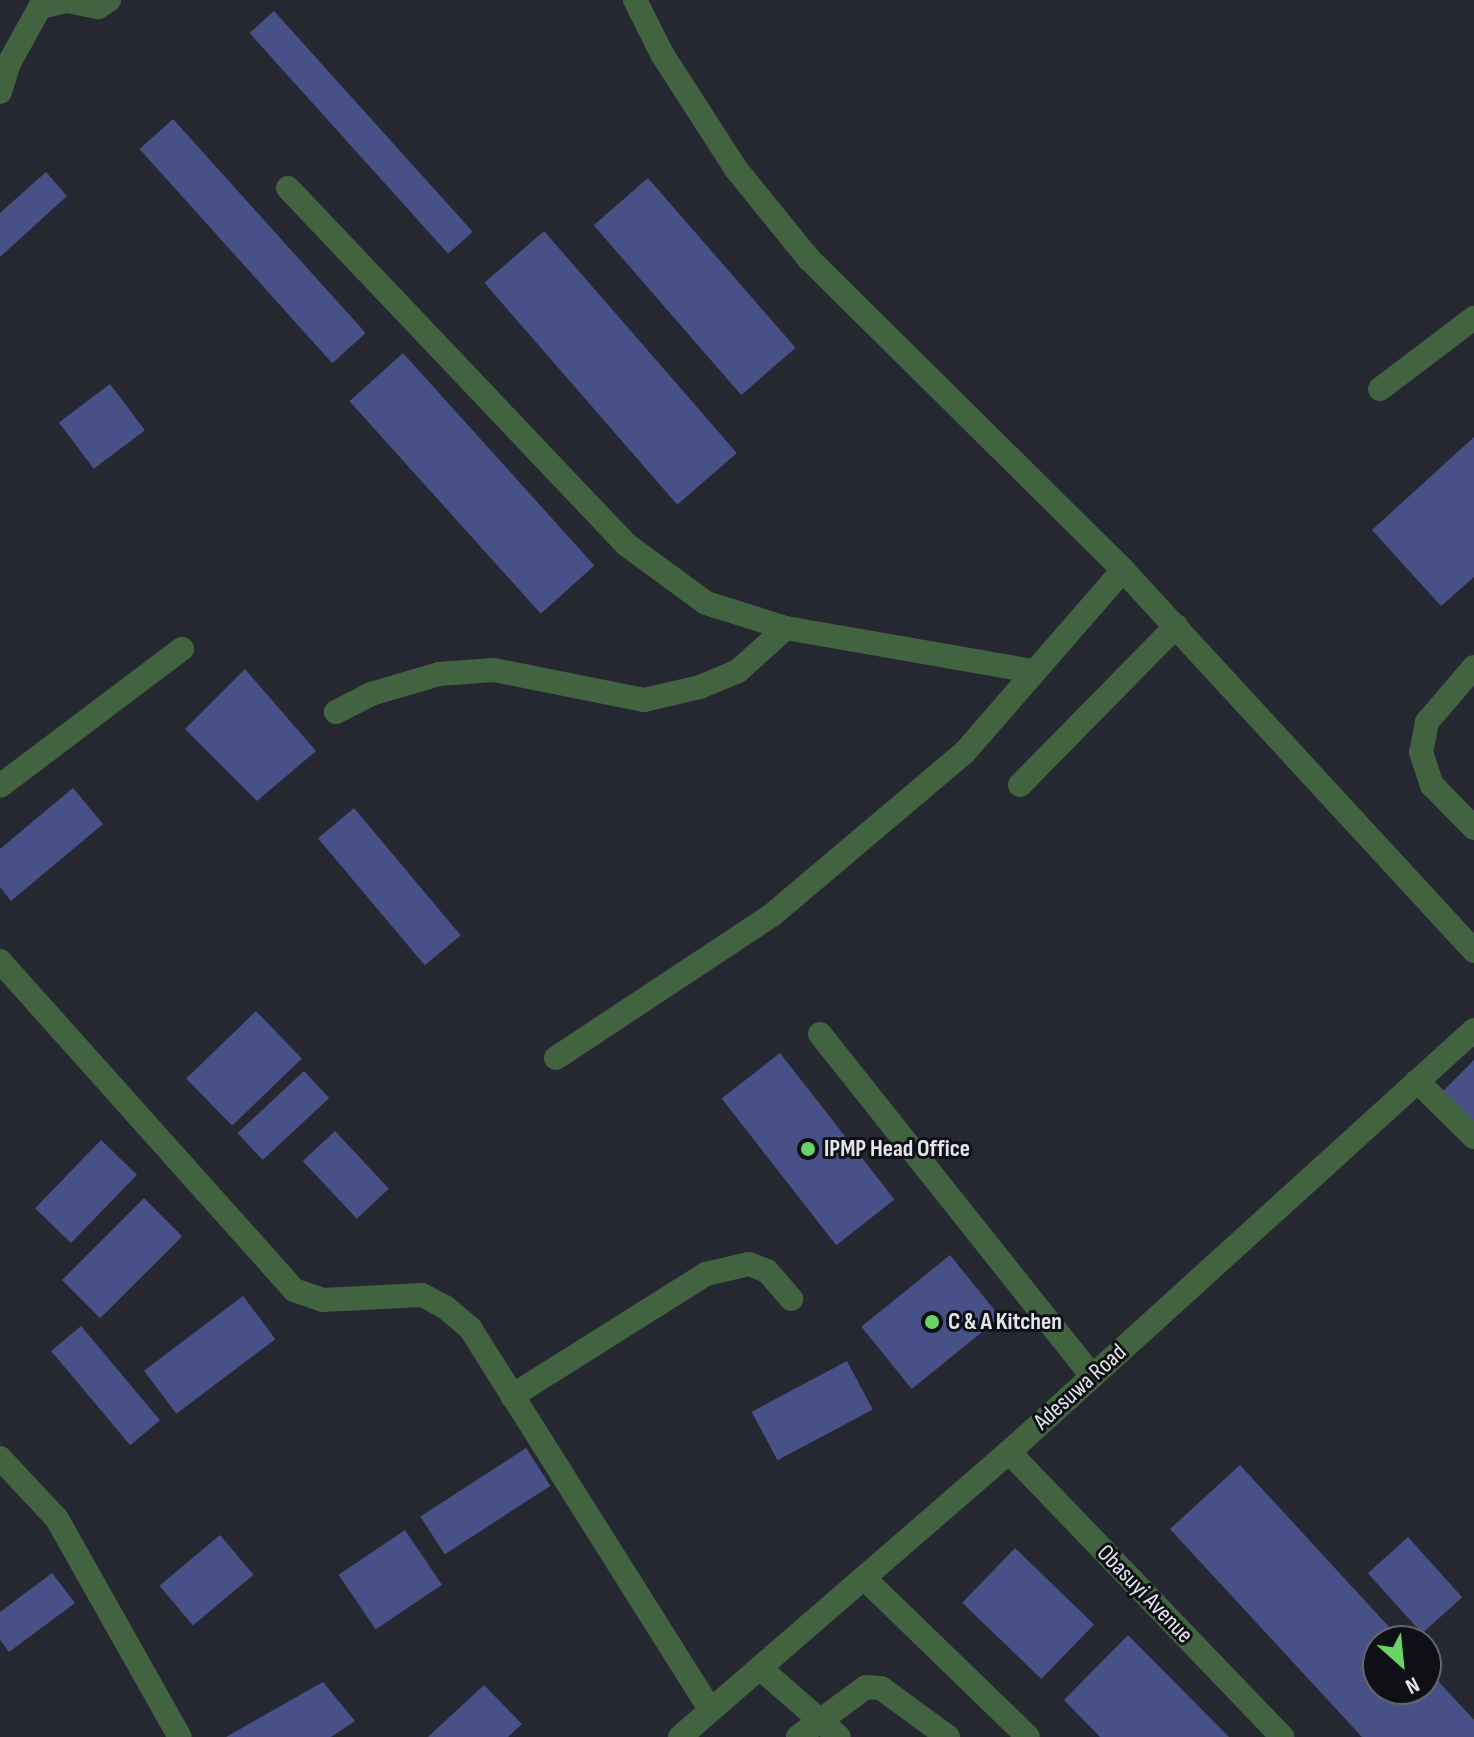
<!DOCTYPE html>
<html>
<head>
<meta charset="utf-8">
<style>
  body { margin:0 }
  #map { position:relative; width:1474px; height:1737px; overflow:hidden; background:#252731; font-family:"Sofia Sans Condensed",sans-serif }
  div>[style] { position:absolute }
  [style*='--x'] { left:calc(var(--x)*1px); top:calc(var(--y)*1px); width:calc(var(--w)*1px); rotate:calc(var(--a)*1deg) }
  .building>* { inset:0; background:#475087; transform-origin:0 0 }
  .minor>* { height:24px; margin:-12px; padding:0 12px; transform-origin:12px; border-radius:12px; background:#426340 }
  .dots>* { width:22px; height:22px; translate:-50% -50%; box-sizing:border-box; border:4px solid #0f1015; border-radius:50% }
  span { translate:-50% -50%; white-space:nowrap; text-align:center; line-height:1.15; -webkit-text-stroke:6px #0f1015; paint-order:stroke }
  .poi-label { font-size:24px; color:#e4e6ec; font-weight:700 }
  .left { translate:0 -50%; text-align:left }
  .street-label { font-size:24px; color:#e4e6ec }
  .north { position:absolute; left:1362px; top:1625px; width:80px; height:80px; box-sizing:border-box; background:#0f1015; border:2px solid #64666b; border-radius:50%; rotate:153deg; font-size:22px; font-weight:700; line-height:32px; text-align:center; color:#e4e6ec }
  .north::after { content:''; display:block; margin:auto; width:28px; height:36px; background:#68d465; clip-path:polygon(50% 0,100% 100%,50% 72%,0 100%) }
</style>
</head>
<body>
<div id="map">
  <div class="building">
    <i style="left:274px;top:11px;width:297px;height:33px;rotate:48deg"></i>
    <i style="left:173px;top:119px;width:288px;height:45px;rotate:48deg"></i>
    <i style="clip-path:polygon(46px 172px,67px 196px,0 257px,0 213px)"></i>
    <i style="left:648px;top:178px;width:225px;height:72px;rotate:49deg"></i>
    <i style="left:544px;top:231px;width:294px;height:79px;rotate:49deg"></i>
    <i style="left:403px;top:353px;width:286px;height:72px;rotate:48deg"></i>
    <i style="left:110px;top:384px;width:58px;height:64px;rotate:53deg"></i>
    <i style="clip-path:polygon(1474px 437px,1474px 577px,1441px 606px,1372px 530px)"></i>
    <i style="clip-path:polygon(245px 669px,316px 751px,257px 801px,185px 729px)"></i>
    <i style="clip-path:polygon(73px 788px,103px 824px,11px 901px,0 887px,0 849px)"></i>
    <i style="left:354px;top:808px;width:166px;height:47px;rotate:50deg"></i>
    <i style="left:256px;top:1011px;width:66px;height:97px;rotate:46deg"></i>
    <i style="left:780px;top:1053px;width:186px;height:74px;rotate:52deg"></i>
    <i style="clip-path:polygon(1474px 1060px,1474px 1125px,1442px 1092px)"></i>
    <i style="left:304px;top:1071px;width:37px;height:91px;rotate:47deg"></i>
    <i style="left:335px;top:1131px;width:79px;height:44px;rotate:47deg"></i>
    <i style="left:101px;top:1140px;width:50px;height:95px;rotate:44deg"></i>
    <i style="left:144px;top:1198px;width:54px;height:116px;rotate:45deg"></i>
    <i style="left:950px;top:1255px;width:80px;height:114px;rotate:51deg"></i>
    <i style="left:243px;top:1296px;width:54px;height:124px;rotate:53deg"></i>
    <i style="left:81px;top:1326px;width:123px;height:39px;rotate:50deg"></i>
    <i style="left:847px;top:1361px;width:55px;height:108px;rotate:62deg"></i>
    <i style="left:526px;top:1448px;width:45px;height:126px;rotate:57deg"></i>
    <i style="clip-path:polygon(1240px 1465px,1402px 1641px,1378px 1641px,1378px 1689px,1426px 1689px,1426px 1668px,1474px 1720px,1474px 1737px,1362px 1737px,1170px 1529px)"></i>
    <i style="left:405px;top:1530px;width:66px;height:80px;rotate:56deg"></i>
    <i style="left:220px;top:1535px;width:52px;height:79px;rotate:50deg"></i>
    <i style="left:1408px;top:1537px;width:81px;height:54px;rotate:48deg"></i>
    <i style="left:1015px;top:1548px;width:110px;height:76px;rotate:44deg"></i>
    <i style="clip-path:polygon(52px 1573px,75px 1603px,9px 1652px,0 1640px,0 1612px)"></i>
    <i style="clip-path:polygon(1128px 1635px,1229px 1737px,1100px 1737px,1064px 1700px)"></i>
    <i style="clip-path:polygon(323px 1682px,355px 1721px,331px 1737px,226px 1737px)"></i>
    <i style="clip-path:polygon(484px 1685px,522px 1724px,508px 1737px,428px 1737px)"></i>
  </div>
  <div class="minor">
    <i style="--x:635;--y:0;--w:60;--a:63.4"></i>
    <i style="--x:662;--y:54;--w:137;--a:57.2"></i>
    <i style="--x:736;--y:169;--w:116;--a:51"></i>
    <i style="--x:809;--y:259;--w:442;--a:44.7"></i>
    <i style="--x:1123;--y:570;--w:518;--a:47.35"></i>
    <i style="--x:0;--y:92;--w:28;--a:-73"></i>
    <i style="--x:8;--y:65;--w:66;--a:-61.1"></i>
    <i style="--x:40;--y:7;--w:28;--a:-13"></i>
    <i style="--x:67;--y:1;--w:32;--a:11"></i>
    <i style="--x:98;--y:7;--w:13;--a:-32"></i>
    <i style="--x:288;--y:188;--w:492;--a:46.5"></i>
    <i style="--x:627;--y:545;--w:98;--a:36.3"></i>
    <i style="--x:706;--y:603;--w:84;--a:17.4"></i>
    <i style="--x:786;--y:628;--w:250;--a:9.9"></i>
    <i style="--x:1380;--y:389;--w:118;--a:-37.1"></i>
    <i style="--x:1474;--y:667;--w:72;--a:130.5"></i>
    <i style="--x:1427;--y:722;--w:31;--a:101"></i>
    <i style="--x:1421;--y:752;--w:35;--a:72"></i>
    <i style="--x:1432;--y:785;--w:60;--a:45.7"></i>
    <i style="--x:336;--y:712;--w:39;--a:-27"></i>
    <i style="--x:371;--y:694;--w:71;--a:-16.4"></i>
    <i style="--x:439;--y:674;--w:55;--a:-4.2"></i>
    <i style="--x:494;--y:670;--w:153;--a:11.3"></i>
    <i style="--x:644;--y:700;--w:57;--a:-13.1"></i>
    <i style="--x:700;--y:687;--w:41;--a:-22.8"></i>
    <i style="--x:738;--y:671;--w:64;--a:-41.9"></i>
    <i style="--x:1020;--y:785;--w:223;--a:-45.5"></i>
    <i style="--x:0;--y:786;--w:228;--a:-37"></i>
    <i style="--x:0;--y:961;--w:441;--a:48.2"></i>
    <i style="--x:294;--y:1290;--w:31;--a:19"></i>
    <i style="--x:323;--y:1300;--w:99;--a:-2.9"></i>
    <i style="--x:422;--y:1295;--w:26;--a:28"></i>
    <i style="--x:445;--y:1307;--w:33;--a:40"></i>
    <i style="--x:470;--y:1328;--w:450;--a:57.8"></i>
    <i style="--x:820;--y:1034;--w:437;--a:51.5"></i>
    <i style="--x:556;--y:1058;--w:259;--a:-33.5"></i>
    <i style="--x:772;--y:915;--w:251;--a:-40.2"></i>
    <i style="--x:964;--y:753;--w:242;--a:-49"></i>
    <i style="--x:1417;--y:1081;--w:80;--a:44.5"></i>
    <i style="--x:512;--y:1396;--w:229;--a:-32.2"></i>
    <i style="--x:706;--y:1274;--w:44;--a:-13.1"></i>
    <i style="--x:749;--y:1264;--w:19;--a:21"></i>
    <i style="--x:767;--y:1271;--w:37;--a:49"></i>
    <i style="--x:1009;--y:1452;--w:395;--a:46.2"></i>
    <i style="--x:0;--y:1458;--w:83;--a:46.9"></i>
    <i style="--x:57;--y:1519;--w:250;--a:60.6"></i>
    <i style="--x:864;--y:1578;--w:228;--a:44.1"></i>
    <i style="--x:761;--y:1669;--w:103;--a:41.1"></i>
    <i style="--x:680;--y:1737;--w:435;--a:-40.9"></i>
    <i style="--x:1009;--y:1452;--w:628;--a:-42.22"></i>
    <i style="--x:798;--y:1737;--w:84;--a:-36.3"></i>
    <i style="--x:866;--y:1687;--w:15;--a:4"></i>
    <i style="--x:881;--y:1688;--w:83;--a:36.2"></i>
  </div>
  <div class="dots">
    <i style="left:808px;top:1149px;background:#68d465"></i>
    <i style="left:932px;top:1322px;background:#68d465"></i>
  </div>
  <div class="poi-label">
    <span class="left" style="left:824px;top:1149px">IPMP Head Office</span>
    <span class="left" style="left:948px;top:1322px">C &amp; A Kitchen</span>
  </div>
  <div class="street-label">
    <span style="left:1080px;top:1387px;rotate:-42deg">Adesuwa Road</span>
    <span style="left:1145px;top:1594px;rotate:46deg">Obasuyi Avenue</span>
  </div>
  <div class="north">N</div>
</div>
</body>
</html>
